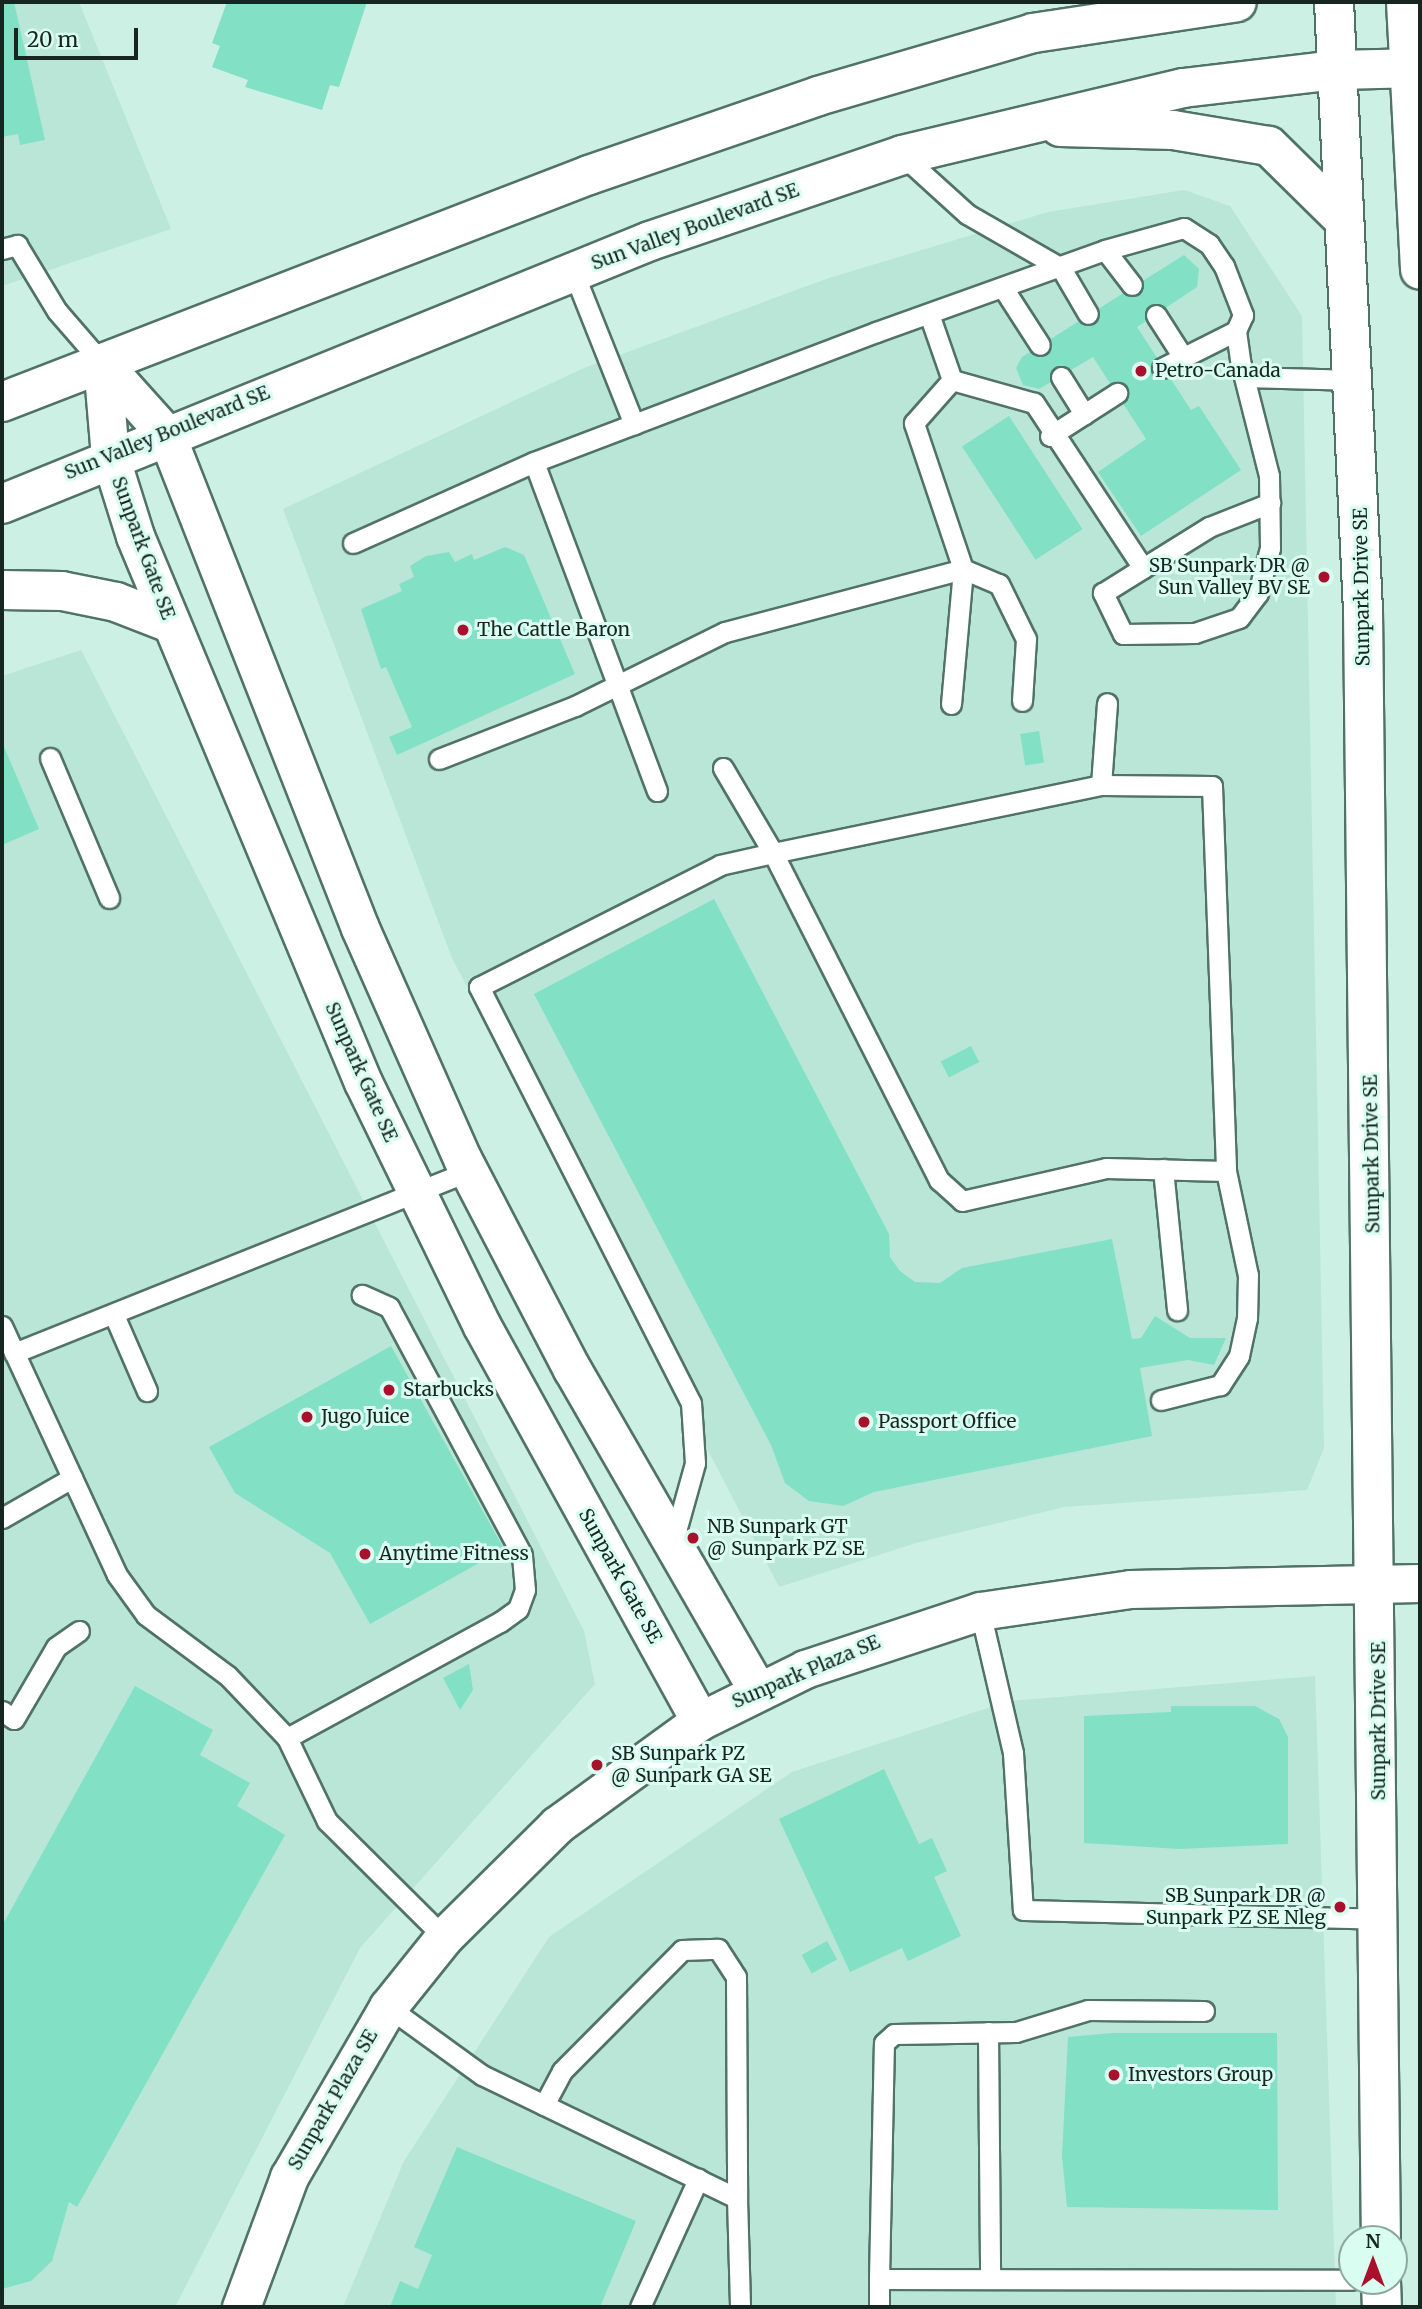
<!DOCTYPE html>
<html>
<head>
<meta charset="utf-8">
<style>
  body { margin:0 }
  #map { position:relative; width:1422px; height:2309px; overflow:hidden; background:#ccf0e3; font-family:Merriweather,serif }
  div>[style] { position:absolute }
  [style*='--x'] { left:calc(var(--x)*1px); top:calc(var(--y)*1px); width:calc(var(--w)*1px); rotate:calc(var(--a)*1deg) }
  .built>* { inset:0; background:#b9e6d6 }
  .building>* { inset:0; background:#82e1c4; transform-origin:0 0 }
  .roads { filter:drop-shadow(2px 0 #517267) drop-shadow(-2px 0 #517267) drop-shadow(0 2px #517267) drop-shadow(0 -2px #517267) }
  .service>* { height:19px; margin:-9.5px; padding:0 9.5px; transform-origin:9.5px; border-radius:9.5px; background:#fff }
  .minor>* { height:37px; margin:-18.5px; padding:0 18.5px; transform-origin:18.5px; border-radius:18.5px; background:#fff }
  .tertiary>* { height:38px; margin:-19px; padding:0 19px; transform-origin:19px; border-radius:19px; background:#fff }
  .secondary>* { height:38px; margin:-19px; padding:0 19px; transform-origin:19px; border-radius:19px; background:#fff }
  .dots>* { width:19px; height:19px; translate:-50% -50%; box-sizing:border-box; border:4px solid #d9fef1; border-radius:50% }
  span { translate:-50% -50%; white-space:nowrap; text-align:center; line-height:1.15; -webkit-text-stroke:6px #d9fef1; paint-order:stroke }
  .street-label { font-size:19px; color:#182621 }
  .poi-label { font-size:19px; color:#182621 }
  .left { translate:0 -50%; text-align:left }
  .right { translate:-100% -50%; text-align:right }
  .frame { position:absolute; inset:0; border:4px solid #182621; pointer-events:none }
  .north { position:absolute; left:1338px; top:2225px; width:70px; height:70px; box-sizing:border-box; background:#d9fef1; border:2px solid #8ca89e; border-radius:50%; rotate:0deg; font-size:19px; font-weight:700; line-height:28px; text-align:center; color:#182621 }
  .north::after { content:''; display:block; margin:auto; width:24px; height:32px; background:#a8102b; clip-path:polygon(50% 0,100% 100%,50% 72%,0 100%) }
  .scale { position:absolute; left:14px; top:28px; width:124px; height:32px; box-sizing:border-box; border:4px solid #182621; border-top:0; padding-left:9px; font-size:21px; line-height:24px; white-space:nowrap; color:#182621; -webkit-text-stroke:5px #d9fef1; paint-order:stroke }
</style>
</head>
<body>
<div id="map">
  <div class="built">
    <i style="clip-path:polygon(2px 2px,79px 2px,171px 229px,2px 286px)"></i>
    <i style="clip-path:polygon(1184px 190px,1230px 206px,1302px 316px,1324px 1448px,1307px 1490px,1064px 1507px,916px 1543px,779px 1587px,452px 958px,283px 509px,584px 368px,829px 278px,1048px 212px)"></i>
    <i style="clip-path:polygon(81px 650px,584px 1631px,595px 1684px,360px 1948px,175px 2307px,2px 2307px,2px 676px)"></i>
    <i style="clip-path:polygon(1315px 1676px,1336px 2307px,343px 2307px,404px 2161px,549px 1937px,792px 1772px,1009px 1701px)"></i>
  </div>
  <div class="building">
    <i style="clip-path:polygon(2px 2px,14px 2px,45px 140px,20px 145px,18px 134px,2px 137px)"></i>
    <i style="clip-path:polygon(227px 2px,367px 2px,339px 87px,330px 85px,322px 110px,245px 87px,248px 80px,212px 67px,220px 46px,212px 43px)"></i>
    <i style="clip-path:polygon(1184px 255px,1199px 269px,1197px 287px,1137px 327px,1191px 410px,1199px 406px,1241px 470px,1141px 536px,1098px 472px,1146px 439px,1093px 357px,1039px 389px,1023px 385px,1016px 368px,1022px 357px)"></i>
    <i style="left:1009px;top:416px;width:135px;height:56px;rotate:57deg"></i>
    <i style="clip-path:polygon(505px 547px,524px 555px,575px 674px,397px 755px,389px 737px,412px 727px,386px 667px,381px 669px,361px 609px,402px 591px,399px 584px,414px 577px,410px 566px,426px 556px,449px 552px,455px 562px,472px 554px,474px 560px)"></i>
    <i style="left:1039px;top:731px;width:32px;height:19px;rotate:81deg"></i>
    <i style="clip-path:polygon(2px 742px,39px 829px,2px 845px)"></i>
    <i style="clip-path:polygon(714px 899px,889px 1234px,890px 1257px,900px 1271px,915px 1282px,940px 1283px,962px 1268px,1112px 1239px,1132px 1339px,1141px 1338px,1155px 1316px,1190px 1338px,1226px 1338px,1214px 1365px,1188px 1360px,1140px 1368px,1152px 1436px,874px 1492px,843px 1506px,809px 1501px,785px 1483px,771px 1445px,534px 994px)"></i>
    <i style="left:971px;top:1046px;width:18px;height:34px;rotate:63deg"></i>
    <i style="clip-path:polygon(391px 1346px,504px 1549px,370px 1624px,330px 1553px,235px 1493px,209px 1447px)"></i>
    <i style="clip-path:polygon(469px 1664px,473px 1690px,460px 1710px,443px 1678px)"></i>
    <i style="clip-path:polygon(135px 1686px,213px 1730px,200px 1755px,250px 1783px,237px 1806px,285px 1835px,77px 2207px,69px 2202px,52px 2261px,31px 2281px,2px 2289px,2px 1926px)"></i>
    <i style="clip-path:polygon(1171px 1706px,1255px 1706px,1279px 1719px,1288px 1737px,1288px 1844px,1179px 1849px,1084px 1843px,1084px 1716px,1171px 1712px)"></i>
    <i style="clip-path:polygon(884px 1769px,919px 1844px,932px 1838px,947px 1871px,934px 1877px,961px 1936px,908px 1961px,902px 1948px,850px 1972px,779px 1819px)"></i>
    <i style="left:827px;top:1941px;width:21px;height:29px;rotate:61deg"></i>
    <i style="clip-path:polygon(1112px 2033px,1277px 2033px,1278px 2210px,1067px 2207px,1062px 2156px,1068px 2037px)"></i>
    <i style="clip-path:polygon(457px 2147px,636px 2221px,600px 2307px,390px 2307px,400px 2281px,418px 2289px,432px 2255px,414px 2247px)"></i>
  </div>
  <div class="roads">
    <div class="service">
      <i style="--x:902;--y:155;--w:88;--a:42.2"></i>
      <i style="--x:967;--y:214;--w:108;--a:29.9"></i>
      <i style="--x:1061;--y:268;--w:53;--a:59.6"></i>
      <i style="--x:2;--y:249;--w:16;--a:-15"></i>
      <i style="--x:17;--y:245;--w:77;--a:58.8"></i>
      <i style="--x:57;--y:311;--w:69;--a:49.1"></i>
      <i style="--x:1105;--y:250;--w:44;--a:52.4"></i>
      <i style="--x:573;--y:271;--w:165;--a:68.3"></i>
      <i style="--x:1005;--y:291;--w:64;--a:57.1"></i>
      <i style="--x:1156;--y:315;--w:50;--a:57.3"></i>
      <i style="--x:1162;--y:368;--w:83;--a:-26.6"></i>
      <i style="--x:1061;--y:377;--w:44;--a:58.1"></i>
      <i style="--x:1245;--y:377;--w:112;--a:1.5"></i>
      <i style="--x:1050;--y:436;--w:80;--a:-32.7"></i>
      <i style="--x:353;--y:543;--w:198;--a:-24.1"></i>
      <i style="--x:1143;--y:568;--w:78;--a:-31.8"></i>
      <i style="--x:1209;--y:527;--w:66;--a:-21.5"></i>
      <i style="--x:951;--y:704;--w:136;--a:-84.9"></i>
      <i style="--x:963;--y:569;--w:154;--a:-108.6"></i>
      <i style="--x:914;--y:423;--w:57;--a:-48.5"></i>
      <i style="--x:50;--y:758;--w:152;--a:67.1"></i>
      <i style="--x:439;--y:759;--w:146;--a:-21.3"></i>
      <i style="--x:575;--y:706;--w:167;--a:-26.3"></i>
      <i style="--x:725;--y:632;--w:246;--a:-14.8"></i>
      <i style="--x:963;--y:569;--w:39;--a:23"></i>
      <i style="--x:999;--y:584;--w:61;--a:63.9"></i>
      <i style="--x:1026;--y:639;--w:62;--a:93.7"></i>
      <i style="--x:723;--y:768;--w:99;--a:59.5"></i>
      <i style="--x:773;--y:853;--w:335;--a:-11.7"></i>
      <i style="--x:1101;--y:785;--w:82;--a:-85.8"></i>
      <i style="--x:1101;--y:785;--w:111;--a:0.5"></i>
      <i style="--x:1212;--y:786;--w:385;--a:87.9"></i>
      <i style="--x:1226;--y:1171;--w:106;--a:78.1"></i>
      <i style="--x:1248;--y:1275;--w:43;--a:91.3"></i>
      <i style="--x:1247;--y:1318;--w:39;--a:102"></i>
      <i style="--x:1239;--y:1356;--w:35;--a:123"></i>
      <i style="--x:1220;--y:1385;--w:61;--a:165.7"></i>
      <i style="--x:657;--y:791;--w:351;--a:-110.5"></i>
      <i style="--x:534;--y:462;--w:366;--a:-20.8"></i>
      <i style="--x:876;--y:332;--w:243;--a:-19.7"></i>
      <i style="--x:1105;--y:250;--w:82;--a:-15.6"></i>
      <i style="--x:1184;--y:228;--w:30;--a:33"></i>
      <i style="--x:1209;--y:244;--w:27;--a:56"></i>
      <i style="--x:1224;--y:266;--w:53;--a:68.8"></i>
      <i style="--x:1243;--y:315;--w:17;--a:114"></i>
      <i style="--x:1236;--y:331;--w:34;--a:82"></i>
      <i style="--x:1241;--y:365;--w:114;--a:75.8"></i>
      <i style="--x:1269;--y:476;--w:72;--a:89.2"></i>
      <i style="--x:1270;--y:548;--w:47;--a:104.9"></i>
      <i style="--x:1258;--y:593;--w:31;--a:127"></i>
      <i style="--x:1239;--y:618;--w:46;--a:161.2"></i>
      <i style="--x:1195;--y:633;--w:72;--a:179.2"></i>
      <i style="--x:1123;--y:634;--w:46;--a:-116"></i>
      <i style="--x:1103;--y:593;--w:47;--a:-32"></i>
      <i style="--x:1143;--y:568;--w:198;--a:-123.4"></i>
      <i style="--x:1034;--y:403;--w:85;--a:-164.3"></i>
      <i style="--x:952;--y:380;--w:70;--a:-109.2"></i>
      <i style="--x:1163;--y:1169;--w:142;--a:84.3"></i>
      <i style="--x:114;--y:1315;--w:83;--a:66.5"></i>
      <i style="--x:2;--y:1326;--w:274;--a:65.2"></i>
      <i style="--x:117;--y:1575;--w:49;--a:54.1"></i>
      <i style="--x:146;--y:1615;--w:102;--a:36.6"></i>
      <i style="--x:228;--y:1676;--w:86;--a:46.4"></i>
      <i style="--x:287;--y:1738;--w:92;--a:64.3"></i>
      <i style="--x:327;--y:1821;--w:165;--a:44.8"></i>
      <i style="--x:14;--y:1353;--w:489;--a:-21.8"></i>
      <i style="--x:2;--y:1518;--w:81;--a:-29.7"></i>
      <i style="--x:673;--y:1542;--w:82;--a:-74.4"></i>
      <i style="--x:695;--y:1463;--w:60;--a:-93.8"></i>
      <i style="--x:691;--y:1403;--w:467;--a:-117"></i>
      <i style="--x:479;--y:987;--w:270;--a:-26.8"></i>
      <i style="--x:720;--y:865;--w:54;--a:-12.8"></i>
      <i style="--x:773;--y:853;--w:367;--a:63.1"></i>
      <i style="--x:939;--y:1180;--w:31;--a:42"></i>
      <i style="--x:962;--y:1201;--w:148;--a:-12.9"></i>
      <i style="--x:1106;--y:1168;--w:120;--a:1.4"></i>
      <i style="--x:980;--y:1611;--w:146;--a:76.9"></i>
      <i style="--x:1013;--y:1753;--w:157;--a:86.4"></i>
      <i style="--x:1023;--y:1910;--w:357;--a:1.4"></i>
      <i style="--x:2;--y:1711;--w:14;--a:34"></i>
      <i style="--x:14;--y:1719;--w:83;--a:-59.7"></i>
      <i style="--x:56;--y:1647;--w:28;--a:-35"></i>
      <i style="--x:287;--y:1738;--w:243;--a:-28.6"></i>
      <i style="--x:500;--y:1622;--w:22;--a:-36"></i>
      <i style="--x:518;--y:1609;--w:20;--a:-70"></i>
      <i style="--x:525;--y:1590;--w:35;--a:-95"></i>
      <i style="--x:522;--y:1555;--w:281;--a:-118.2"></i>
      <i style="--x:389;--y:1307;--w:30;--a:-156"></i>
      <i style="--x:388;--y:2007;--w:116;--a:35.9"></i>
      <i style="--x:482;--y:2075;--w:283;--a:25.8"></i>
      <i style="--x:737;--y:2198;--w:109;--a:88.4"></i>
      <i style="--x:988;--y:2032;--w:247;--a:89.5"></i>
      <i style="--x:544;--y:2105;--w:38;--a:-62"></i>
      <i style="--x:562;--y:2071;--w:170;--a:-45.2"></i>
      <i style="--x:682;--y:1950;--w:36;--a:-2"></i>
      <i style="--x:718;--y:1949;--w:33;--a:57"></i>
      <i style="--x:736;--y:1977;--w:221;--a:89.7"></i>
      <i style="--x:879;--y:2279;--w:236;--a:-88.8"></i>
      <i style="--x:884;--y:2043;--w:13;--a:-42"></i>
      <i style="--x:894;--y:2034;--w:122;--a:-0.9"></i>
      <i style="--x:1016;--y:2032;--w:75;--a:-17"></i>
      <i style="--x:1088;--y:2010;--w:116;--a:0.5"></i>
      <i style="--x:640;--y:2307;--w:141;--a:-65.6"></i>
      <i style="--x:879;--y:2307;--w:28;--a:-90"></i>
      <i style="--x:879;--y:2279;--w:473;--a:0.1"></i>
    </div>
    <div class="minor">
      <i style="--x:102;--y:363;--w:93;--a:85.1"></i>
      <i style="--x:110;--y:456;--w:84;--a:72.6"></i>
      <i style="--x:135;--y:536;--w:592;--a:67.34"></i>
      <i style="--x:363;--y:1082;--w:271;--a:64"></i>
      <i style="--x:482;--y:1326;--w:451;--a:61.1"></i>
      <i style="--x:102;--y:363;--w:96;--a:48"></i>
      <i style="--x:166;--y:434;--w:531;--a:68.56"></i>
      <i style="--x:360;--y:928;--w:254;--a:66.1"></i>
      <i style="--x:463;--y:1160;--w:236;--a:62.5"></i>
      <i style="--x:572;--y:1369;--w:370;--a:60"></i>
      <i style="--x:241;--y:2307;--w:139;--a:-69.7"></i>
      <i style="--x:289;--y:2177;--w:197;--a:-59.8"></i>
      <i style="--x:388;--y:2007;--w:90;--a:-51.3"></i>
      <i style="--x:444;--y:1937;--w:159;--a:-44.7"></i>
      <i style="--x:557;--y:1825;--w:177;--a:-36"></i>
      <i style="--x:700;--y:1721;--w:117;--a:-26.3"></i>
      <i style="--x:805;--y:1669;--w:184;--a:-18.3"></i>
      <i style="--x:980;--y:1611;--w:152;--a:-8.3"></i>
      <i style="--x:1130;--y:1589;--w:290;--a:-1.2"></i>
    </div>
    <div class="tertiary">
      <i style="--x:1334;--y:2;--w:610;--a:87.27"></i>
      <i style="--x:1363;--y:611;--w:1628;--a:89.37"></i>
      <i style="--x:1406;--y:2;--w:268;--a:87"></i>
      <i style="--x:1381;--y:2281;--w:26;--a:88"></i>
    </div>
    <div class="secondary">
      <i style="--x:1060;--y:127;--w:113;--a:1.5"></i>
      <i style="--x:1173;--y:130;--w:97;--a:9.5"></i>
      <i style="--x:1269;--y:146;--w:101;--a:44.6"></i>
      <i style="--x:2;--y:402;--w:629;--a:-21.14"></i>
      <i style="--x:589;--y:175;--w:242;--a:-19"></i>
      <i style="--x:818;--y:96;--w:224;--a:-16.3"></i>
      <i style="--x:1033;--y:33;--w:206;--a:-8.6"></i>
      <i style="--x:2;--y:504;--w:699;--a:-22.09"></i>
      <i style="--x:650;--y:241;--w:266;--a:-18.8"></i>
      <i style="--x:902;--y:155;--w:289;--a:-13.4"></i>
      <i style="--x:1183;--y:88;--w:155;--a:-6.7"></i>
      <i style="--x:1337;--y:70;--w:83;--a:-1.4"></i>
      <i style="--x:2;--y:590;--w:60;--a:1"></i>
      <i style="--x:62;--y:591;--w:55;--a:11.5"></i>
      <i style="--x:116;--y:602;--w:58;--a:21.3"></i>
    </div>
  </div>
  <div class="dots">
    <i style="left:1141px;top:371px;background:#a8102b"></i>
    <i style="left:1324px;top:577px;background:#a8102b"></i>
    <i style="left:463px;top:630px;background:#a8102b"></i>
    <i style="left:389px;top:1390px;background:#a8102b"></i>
    <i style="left:307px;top:1417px;background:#a8102b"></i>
    <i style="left:864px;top:1422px;background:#a8102b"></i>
    <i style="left:693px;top:1538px;background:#a8102b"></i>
    <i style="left:365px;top:1554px;background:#a8102b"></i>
    <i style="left:597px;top:1765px;background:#a8102b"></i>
    <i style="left:1340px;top:1907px;background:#a8102b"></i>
    <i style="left:1114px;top:2075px;background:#a8102b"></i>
  </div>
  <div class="street-label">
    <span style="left:695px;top:227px;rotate:-20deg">Sun Valley Boulevard SE</span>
    <span style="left:167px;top:433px;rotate:-22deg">Sun Valley Boulevard SE</span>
    <span style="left:143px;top:548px;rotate:70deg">Sunpark Gate SE</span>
    <span style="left:1362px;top:587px;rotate:-91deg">Sunpark Drive SE</span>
    <span style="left:361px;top:1072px;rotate:66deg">Sunpark Gate SE</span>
    <span style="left:1372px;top:1154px;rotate:-91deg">Sunpark Drive SE</span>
    <span style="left:620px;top:1576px;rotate:61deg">Sunpark Gate SE</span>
    <span style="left:806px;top:1672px;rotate:-23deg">Sunpark Plaza SE</span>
    <span style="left:1379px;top:1721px;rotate:-90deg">Sunpark Drive SE</span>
    <span style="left:333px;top:2100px;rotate:-60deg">Sunpark Plaza SE</span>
  </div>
  <div class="poi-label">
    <span class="left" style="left:1155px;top:371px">Petro-Canada</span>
    <span class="right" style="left:1310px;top:577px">SB Sunpark DR @<br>Sun Valley BV SE</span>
    <span class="left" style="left:477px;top:630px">The Cattle Baron</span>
    <span class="left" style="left:403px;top:1390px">Starbucks</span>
    <span class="left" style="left:321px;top:1417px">Jugo Juice</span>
    <span class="left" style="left:878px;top:1422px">Passport Office</span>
    <span class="left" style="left:707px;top:1538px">NB Sunpark GT<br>@ Sunpark PZ SE</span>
    <span class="left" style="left:379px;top:1554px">Anytime Fitness</span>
    <span class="left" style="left:611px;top:1765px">SB Sunpark PZ<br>@ Sunpark GA SE</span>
    <span class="right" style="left:1326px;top:1907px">SB Sunpark DR @<br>Sunpark PZ SE Nleg</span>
    <span class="left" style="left:1128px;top:2075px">Investors Group</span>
  </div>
  <div class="frame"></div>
  <div class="north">N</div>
  <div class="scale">20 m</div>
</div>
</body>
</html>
